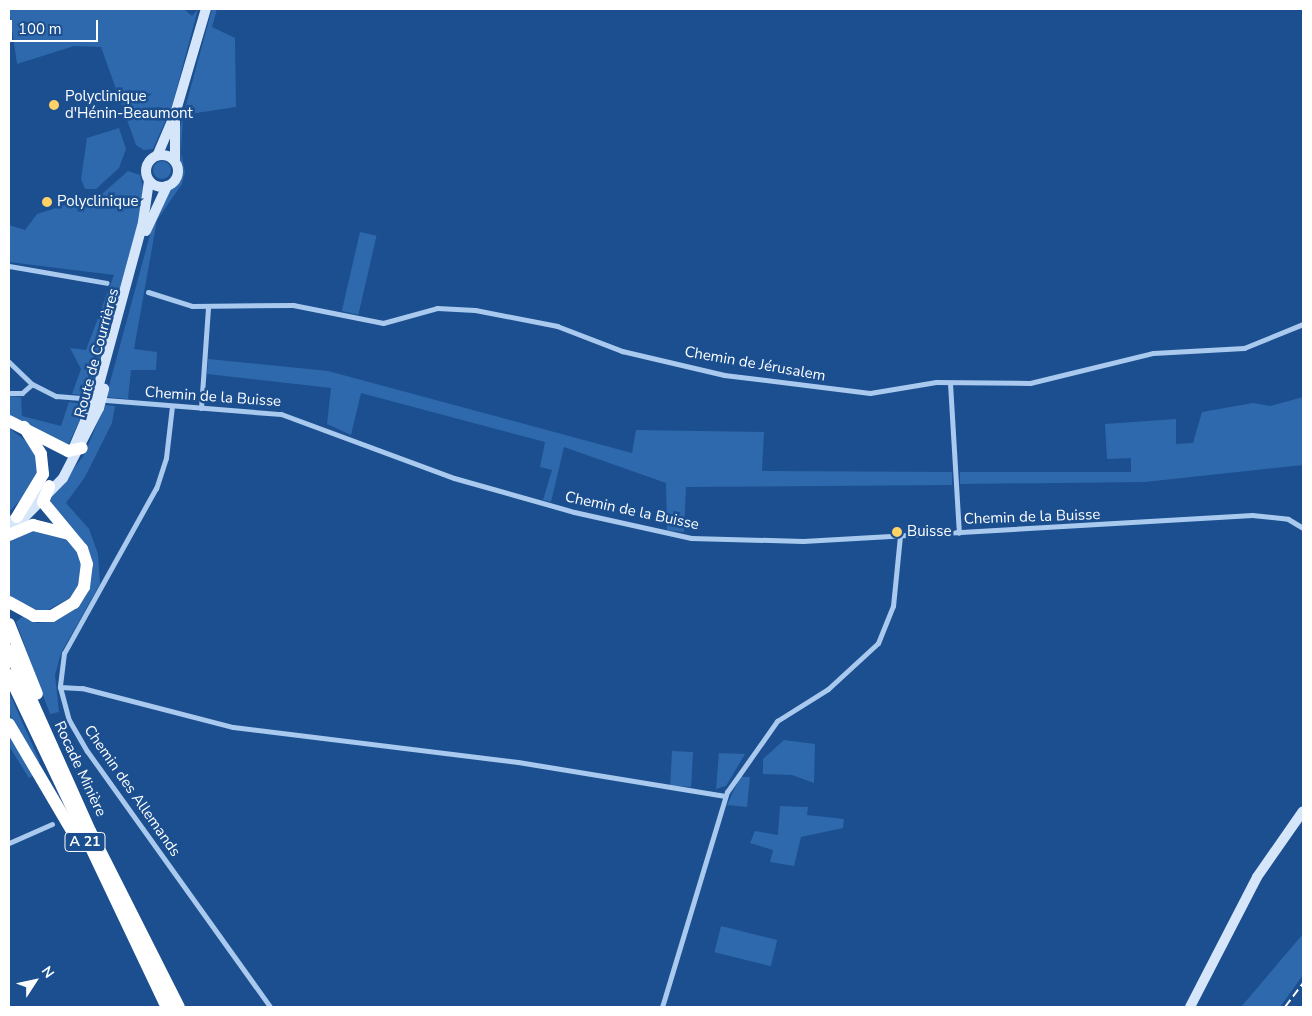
<!DOCTYPE html>
<html>
<head>
<meta charset="utf-8">
<style>
  body { margin:0 }
  #map { position:relative; width:1312px; height:1016px; overflow:hidden; background:#1b4f8f; font-family:"Nunito Sans",sans-serif }
  div>[style] { position:absolute }
  [style*='--x'] { left:calc(var(--x)*1px); top:calc(var(--y)*1px); width:calc(var(--w)*1px); rotate:calc(var(--a)*1deg) }
  .green>* { inset:0; background:#2e69ad; transform-origin:0 0 }
  .round { border-radius:50% }
  .street>* { height:5px; margin:-2.5px; padding:0 2.5px; transform-origin:2.5px; border-radius:2.5px; background:#a9c9ee }
  .secondary>* { height:10px; margin:-5px; padding:0 5px; transform-origin:5px; border-radius:5px; background:#d6e6fa }
  .secondary>.ring { margin:-5px; padding:0; box-sizing:content-box; background:none; border:10px solid #d6e6fa; border-radius:50% }
  .highway>* { height:12px; margin:-6px; padding:0 6px; transform-origin:6px; border-radius:6px; background:#fff }
  .rail>* { height:2px; margin-top:-1px; transform-origin:0; background:repeating-linear-gradient(90deg,#fff 0 9px,transparent 0 13px) }
  .secondary-bridge>* { height:10px; margin:-5px; padding:0 5px; transform-origin:5px; border-radius:5px; background:#d6e6fa }
  .dots>* { width:14px; height:14px; translate:-50% -50%; box-sizing:border-box; border:2px solid #1b4f8f; border-radius:50% }
  span { translate:-50% -50%; white-space:nowrap; text-align:center; line-height:1.15; -webkit-text-stroke:5px #1b4f8f; paint-order:stroke }
  .shield-label span { padding:1px 4px; background:#1b4f8f; border:1px solid; border-radius:4px; -webkit-text-stroke-width:0 }
  .shield-label { font-size:14px; color:#fff; font-weight:700 }
  .poi-label { font-size:15px; color:#fff }
  .left { translate:0 -50%; text-align:left }
  .street-label { font-size:15px; color:#fff }
  .frame { position:absolute; inset:0; border:10px solid #fff; pointer-events:none }
  .north { position:absolute; left:10px; top:956px; width:50px; height:50px; -webkit-text-stroke:4px #1b4f8f; paint-order:stroke; rotate:55deg; font-size:14px; font-weight:700; line-height:20px; text-align:center; color:#fff }
  .north::after { content:''; display:block; margin:auto; width:18px; height:22px; background:#fff; clip-path:polygon(50% 0,100% 100%,50% 72%,0 100%) }
  .scale { position:absolute; left:10px; top:20px; width:88px; height:22px; box-sizing:border-box; border:2px solid #fff; border-top:0; padding-left:6px; font-size:15px; line-height:18px; white-space:nowrap; color:#fff; -webkit-text-stroke:4px #1b4f8f; paint-order:stroke }
</style>
</head>
<body>
<div id="map">
  <div class="green">
    <i style="clip-path:polygon(9px 9px,184px 9px,192px 16px,198px 9px,172px 106px,153px 149px,144px 150px,136px 145px,101px 47px,74px 46px,17px 64px)"></i>
    <i style="clip-path:polygon(212px 9px,217px 9px,212px 27px,235px 38px,236px 107px,183px 115px,181px 153px,185px 172px,182px 184px,157px 220px,134px 349px,157px 352px,156px 370px,131px 370px,128px 399px,106px 397px,154px 220px,169px 190px,181px 181px,180px 127px)"></i>
    <i style="clip-path:polygon(119px 128px,126px 149px,119px 168px,96px 189px,85px 189px,81px 179px,87px 138px)"></i>
    <i class="round" style="left:153px;top:161px;width:18px;height:18px"></i>
    <i style="clip-path:polygon(128px 171px,140px 175px,145px 197px,90px 396px,72px 394px,81px 369px,70px 348px,86px 350px,114px 275px,9px 262px,9px 225px,25px 230px,37px 214px,103px 193px)"></i>
    <i style="left:360px;top:232px;width:17px;height:81px;rotate:13deg"></i>
    <i style="clip-path:polygon(208px 359px,328px 371px,632px 453px,636px 430px,764px 432px,762px 471px,952px 472px,952px 485px,686px 487px,684px 532px,667px 530px,666px 483px,564px 447px,551px 502px,543px 500px,552px 470px,540px 467px,545px 442px,361px 393px,351px 435px,327px 424px,331px 388px,207px 374px)"></i>
    <i style="clip-path:polygon(9px 396px,21px 397px,22px 416px,61px 426px,69px 402px,87px 405px,67px 447px,9px 419px)"></i>
    <i style="clip-path:polygon(1303px 397px,1303px 465px,1145px 482px,960px 484px,960px 472px,1131px 472px,1131px 458px,1107px 459px,1105px 424px,1176px 419px,1176px 444px,1193px 443px,1202px 412px,1253px 403px,1270px 406px)"></i>
    <i style="clip-path:polygon(105px 405px,115px 406px,112px 423px,85px 477px,66px 503px,89px 529px,98px 554px,100px 584px,61px 653px,55px 675px,59px 712px,50px 714px,16px 622px,23px 616px,37px 623px,54px 621px,75px 609px,91px 565px,48px 502px,84px 455px)"></i>
    <i style="clip-path:polygon(9px 428px,30px 444px,38px 455px,39px 472px,28px 492px,9px 512px)"></i>
    <i style="clip-path:polygon(38px 529px,68px 539px,81px 558px,83px 577px,75px 595px,46px 611px,30px 611px,9px 596px,9px 540px)"></i>
    <i style="clip-path:polygon(9px 692px,40px 762px,37px 764px,9px 713px)"></i>
    <i style="clip-path:polygon(9px 732px,33px 776px,29px 778px,9px 746px)"></i>
    <i style="clip-path:polygon(784px 740px,815px 744px,814px 783px,792px 775px,763px 774px,763px 759px)"></i>
    <i style="left:672px;top:751px;width:21px;height:35px;rotate:3deg"></i>
    <i style="clip-path:polygon(719px 753px,745px 754px,726px 786px,716px 789px)"></i>
    <i style="clip-path:polygon(740px 777px,750px 777px,747px 807px,727px 805px)"></i>
    <i style="clip-path:polygon(780px 806px,808px 807px,807px 815px,844px 819px,843px 828px,801px 837px,794px 866px,770px 862px,773px 850px,750px 843px,755px 831px,778px 835px)"></i>
    <i style="left:721px;top:926px;width:58px;height:27px;rotate:14deg"></i>
    <i style="clip-path:polygon(1303px 934px,1303px 975px,1280px 1007px,1241px 1007px)"></i>
  </div>
  <div class="street">
    <i style="--x:9;--y:266;--w:99;--a:9.8"></i>
    <i style="--x:148;--y:292;--w:46;--a:17.7"></i>
    <i style="--x:192;--y:306;--w:101;--a:-0.6"></i>
    <i style="--x:293;--y:305;--w:92;--a:11.3"></i>
    <i style="--x:383;--y:323;--w:56;--a:-15.5"></i>
    <i style="--x:437;--y:308;--w:38;--a:3"></i>
    <i style="--x:475;--y:310;--w:84;--a:11"></i>
    <i style="--x:557;--y:326;--w:70;--a:21"></i>
    <i style="--x:622;--y:351;--w:105;--a:13.2"></i>
    <i style="--x:724;--y:375;--w:147;--a:7"></i>
    <i style="--x:870;--y:393;--w:67;--a:-9.5"></i>
    <i style="--x:936;--y:382;--w:94;--a:0.6"></i>
    <i style="--x:1030;--y:383;--w:127;--a:-13.7"></i>
    <i style="--x:1153;--y:353;--w:91;--a:-3.1"></i>
    <i style="--x:1244;--y:348;--w:64;--a:-22.1"></i>
    <i style="--x:9;--y:362;--w:32;--a:44"></i>
    <i style="--x:32;--y:384;--w:27;--a:27"></i>
    <i style="--x:56;--y:396;--w:226;--a:4.6"></i>
    <i style="--x:281;--y:414;--w:184;--a:20.3"></i>
    <i style="--x:454;--y:478;--w:125;--a:15.8"></i>
    <i style="--x:574;--y:512;--w:120;--a:12.5"></i>
    <i style="--x:691;--y:538;--w:112;--a:1.5"></i>
    <i style="--x:803;--y:541;--w:450;--a:-3.3"></i>
    <i style="--x:1252;--y:515;--w:36;--a:6"></i>
    <i style="--x:1288;--y:519;--w:17;--a:31"></i>
    <i style="--x:950;--y:383;--w:150;--a:86.6"></i>
    <i style="--x:9;--y:393;--w:13;--a:0"></i>
    <i style="--x:22;--y:393;--w:13;--a:-42"></i>
    <i style="--x:172;--y:406;--w:52;--a:96.6"></i>
    <i style="--x:166;--y:458;--w:32;--a:108"></i>
    <i style="--x:156;--y:488;--w:189;--a:119.1"></i>
    <i style="--x:64;--y:653;--w:34;--a:97"></i>
    <i style="--x:60;--y:687;--w:34;--a:75"></i>
    <i style="--x:69;--y:720;--w:36;--a:60"></i>
    <i style="--x:87;--y:751;--w:315;--a:54.4"></i>
    <i style="--x:201;--y:408;--w:100;--a:-86"></i>
    <i style="--x:60;--y:687;--w:22;--a:3"></i>
    <i style="--x:82;--y:688;--w:156;--a:14.5"></i>
    <i style="--x:233;--y:727;--w:287;--a:7"></i>
    <i style="--x:518;--y:762;--w:210;--a:9.3"></i>
    <i style="--x:9;--y:843;--w:47;--a:-23.8"></i>
    <i style="--x:662;--y:1007;--w:225;--a:-73.2"></i>
    <i style="--x:727;--y:792;--w:87;--a:-54.8"></i>
    <i style="--x:777;--y:721;--w:60;--a:-32.1"></i>
    <i style="--x:828;--y:689;--w:68;--a:-42.6"></i>
    <i style="--x:878;--y:643;--w:40;--a:-68"></i>
    <i style="--x:893;--y:606;--w:70;--a:-84.3"></i>
  </div>
  <div class="secondary">
    <i style="--x:175;--y:120;--w:41;--a:90"></i>
    <i style="--x:158;--y:154;--w:43;--a:-67"></i>
    <i style="--x:175;--y:114;--w:109;--a:-73.6"></i>
    <i class="ring" style="left:146px;top:155px;width:22px;height:22px"></i>
    <i style="--x:146;--y:231;--w:50;--a:-65"></i>
    <i style="--x:98;--y:388;--w:172;--a:-74.8"></i>
    <i style="--x:143;--y:222;--w:41;--a:-81.7"></i>
    <i style="--x:71;--y:454;--w:51;--a:-66.9"></i>
    <i style="--x:9;--y:524;--w:55;--a:-43.5"></i>
    <i style="--x:11;--y:531;--w:74;--a:-45.5"></i>
    <i style="--x:63;--y:478;--w:79;--a:-62.8"></i>
    <i style="--x:1190;--y:1007;--w:146;--a:-62.7"></i>
    <i style="--x:1257;--y:877;--w:80;--a:-55.1"></i>
  </div>
  <div class="highway">
    <i style="--x:9;--y:421;--w:66;--a:27"></i>
    <i style="--x:68;--y:451;--w:14;--a:-12"></i>
    <i style="--x:17;--y:517;--w:50;--a:-58.8"></i>
    <i style="--x:43;--y:474;--w:20;--a:-96"></i>
    <i style="--x:41;--y:454;--w:32;--a:-122"></i>
    <i style="--x:9;--y:535;--w:26;--a:-23"></i>
    <i style="--x:33;--y:525;--w:36;--a:14"></i>
    <i style="--x:9;--y:602;--w:29;--a:29"></i>
    <i style="--x:34;--y:616;--w:18;--a:0"></i>
    <i style="--x:52;--y:616;--w:26;--a:-31"></i>
    <i style="--x:74;--y:603;--w:19;--a:-58"></i>
    <i style="--x:84;--y:587;--w:23;--a:-83"></i>
    <i style="--x:87;--y:564;--w:16;--a:-108"></i>
    <i style="--x:82;--y:549;--w:61;--a:-129.7"></i>
    <i style="--x:43;--y:502;--w:17;--a:-69"></i>
    <i style="--x:9;--y:624;--w:75;--a:68.2"></i>
    <i style="--x:9;--y:650;--w:198;--a:65.9"></i>
    <i style="--x:90;--y:831;--w:197;--a:63.2"></i>
    <i style="--x:9;--y:675;--w:368;--a:64.6"></i>
    <i style="--x:9;--y:724;--w:124;--a:59.5"></i>
  </div>
  <div class="rail">
    <i style="--x:1285;--y:1007;--w:30;--a:-53"></i>
  </div>
  <div class="secondary-bridge">
    <i style="--x:91;--y:407;--w:20;--a:-70"></i>
    <i style="--x:99;--y:408;--w:20;--a:-75"></i>
  </div>
  <div class="dots">
    <i style="left:54px;top:105px;background:#ffd166"></i>
    <i style="left:47px;top:202px;background:#ffd166"></i>
    <i style="left:897px;top:532px;background:#ffd166"></i>
  </div>
  <div class="shield-label">
    <span style="left:85px;top:842px">A 21</span>
  </div>
  <div class="poi-label">
    <span class="left" style="left:65px;top:105px">Polyclinique<br>d'Hénin-Beaumont</span>
    <span class="left" style="left:57px;top:202px">Polyclinique</span>
    <span class="left" style="left:907px;top:532px">Buisse</span>
  </div>
  <div class="street-label">
    <span style="left:97px;top:353px;rotate:-75deg">Route de Courrières</span>
    <span style="left:755px;top:364px;rotate:10deg">Chemin de Jérusalem</span>
    <span style="left:213px;top:397px;rotate:4deg">Chemin de la Buisse</span>
    <span style="left:632px;top:511px;rotate:12deg">Chemin de la Buisse</span>
    <span style="left:1032px;top:517px;rotate:-2deg">Chemin de la Buisse</span>
    <span style="left:80px;top:769px;rotate:65deg">Rocade Minière</span>
    <span style="left:132px;top:791px;rotate:55deg">Chemin des Allemands</span>
  </div>
  <div class="frame"></div>
  <div class="north">N</div>
  <div class="scale">100 m</div>
</div>
</body>
</html>
